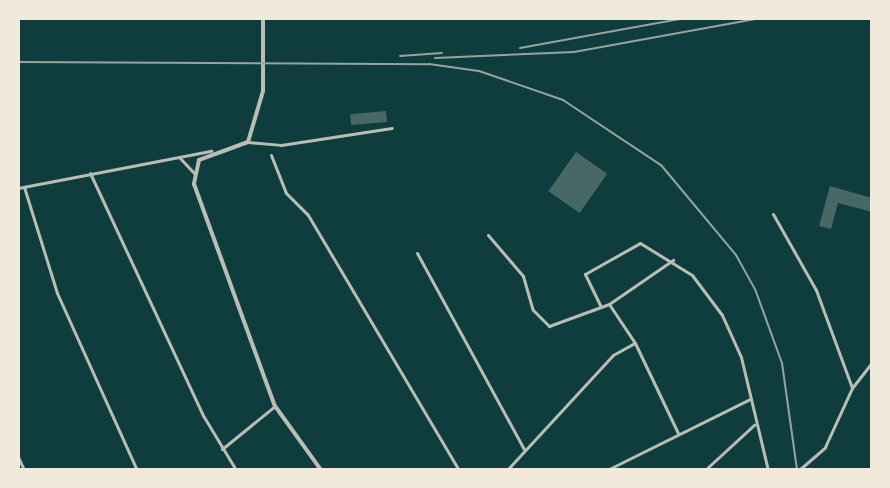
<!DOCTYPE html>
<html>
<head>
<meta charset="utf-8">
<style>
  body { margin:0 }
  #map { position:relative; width:890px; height:488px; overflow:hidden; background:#0f3d3e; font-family:"Sofia Sans Condensed",sans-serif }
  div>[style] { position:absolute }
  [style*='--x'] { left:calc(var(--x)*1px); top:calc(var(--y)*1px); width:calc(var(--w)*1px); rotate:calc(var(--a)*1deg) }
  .building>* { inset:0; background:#486865; transform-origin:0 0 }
  .minor>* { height:3px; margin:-1.5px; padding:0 1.5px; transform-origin:1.5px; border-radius:1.5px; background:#b8beb3 }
  .tertiary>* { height:4px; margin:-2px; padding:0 2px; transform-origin:2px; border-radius:2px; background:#b8beb3 }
  .rail>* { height:2px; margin:-1px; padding:0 1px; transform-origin:1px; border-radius:1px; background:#97a49c }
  span { translate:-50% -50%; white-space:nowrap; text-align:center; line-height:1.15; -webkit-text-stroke:4.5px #f1e9da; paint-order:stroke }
  .frame { position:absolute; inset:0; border:20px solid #f1e9da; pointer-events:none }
</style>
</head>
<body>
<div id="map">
  <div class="building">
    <i style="left:386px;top:111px;width:11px;height:36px;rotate:85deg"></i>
    <i style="left:576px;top:152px;width:38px;height:48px;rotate:35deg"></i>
    <i style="clip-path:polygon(830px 186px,872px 198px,872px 212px,838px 203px,831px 229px,819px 226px)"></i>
  </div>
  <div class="minor">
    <i style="--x:248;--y:142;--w:33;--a:5"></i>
    <i style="--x:281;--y:145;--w:112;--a:-8.7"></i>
    <i style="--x:271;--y:155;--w:41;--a:68.5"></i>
    <i style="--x:286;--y:193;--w:31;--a:45"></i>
    <i style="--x:308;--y:215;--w:296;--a:59.4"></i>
    <i style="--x:179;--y:157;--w:22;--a:47"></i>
    <i style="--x:90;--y:173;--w:269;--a:65"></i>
    <i style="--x:204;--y:417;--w:62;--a:58.9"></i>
    <i style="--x:24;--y:187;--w:111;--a:72.7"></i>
    <i style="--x:57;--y:293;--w:194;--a:65.7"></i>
    <i style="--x:18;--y:188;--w:197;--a:-10.9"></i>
    <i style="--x:773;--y:214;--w:87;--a:60.5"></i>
    <i style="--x:816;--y:290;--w:104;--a:69.8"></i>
    <i style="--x:488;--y:235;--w:54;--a:49.5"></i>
    <i style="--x:523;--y:276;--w:35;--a:74"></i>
    <i style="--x:533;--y:310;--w:23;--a:45"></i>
    <i style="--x:549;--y:326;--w:64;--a:-20.1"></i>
    <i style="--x:609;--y:304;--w:78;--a:-34.5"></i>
    <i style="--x:417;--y:253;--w:223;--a:61.4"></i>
    <i style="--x:609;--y:304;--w:47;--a:56.3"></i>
    <i style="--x:635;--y:343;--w:100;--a:64.5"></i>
    <i style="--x:601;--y:307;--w:37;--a:-116"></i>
    <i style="--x:585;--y:274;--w:63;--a:-29.4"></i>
    <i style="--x:640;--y:243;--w:61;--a:31.6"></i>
    <i style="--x:692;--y:275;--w:50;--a:53.1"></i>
    <i style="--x:722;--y:315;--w:46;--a:65.7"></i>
    <i style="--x:741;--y:357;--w:116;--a:76.6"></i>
    <i style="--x:222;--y:449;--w:68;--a:-39.1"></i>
    <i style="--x:18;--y:457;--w:14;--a:65"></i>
    <i style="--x:507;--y:470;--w:156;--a:-47.3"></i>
    <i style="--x:613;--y:355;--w:25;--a:-29"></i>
    <i style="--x:607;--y:470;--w:160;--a:-26.4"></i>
    <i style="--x:705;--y:470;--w:67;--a:-42.6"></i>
    <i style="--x:799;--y:470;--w:35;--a:-41"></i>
    <i style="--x:825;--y:447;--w:65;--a:-65.4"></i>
    <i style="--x:852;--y:388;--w:33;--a:-52"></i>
  </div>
  <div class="tertiary">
    <i style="--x:263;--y:18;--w:73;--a:90"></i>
    <i style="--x:263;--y:91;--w:53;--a:106.4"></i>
    <i style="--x:248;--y:142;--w:52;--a:159.8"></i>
    <i style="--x:199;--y:160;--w:25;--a:102"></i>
    <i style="--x:194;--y:184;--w:236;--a:70"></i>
    <i style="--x:275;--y:406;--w:79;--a:54.3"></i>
  </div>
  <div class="rail">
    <i style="--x:520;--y:48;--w:168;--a:-10.3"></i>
    <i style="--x:400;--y:56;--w:42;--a:-4.1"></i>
    <i style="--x:435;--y:58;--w:139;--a:-2.5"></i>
    <i style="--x:574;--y:52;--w:190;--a:-10.3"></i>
    <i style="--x:18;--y:62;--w:411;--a:0.3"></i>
    <i style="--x:429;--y:64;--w:50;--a:8"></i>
    <i style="--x:479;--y:71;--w:89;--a:19"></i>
    <i style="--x:563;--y:100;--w:118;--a:33.6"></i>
    <i style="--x:661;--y:165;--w:117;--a:50.2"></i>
    <i style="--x:736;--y:255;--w:39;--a:61"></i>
    <i style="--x:755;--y:289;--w:79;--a:70"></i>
    <i style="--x:782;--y:363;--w:108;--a:82"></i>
    <i style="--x:871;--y:470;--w:2;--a:-63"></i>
  </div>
  <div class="frame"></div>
</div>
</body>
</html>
